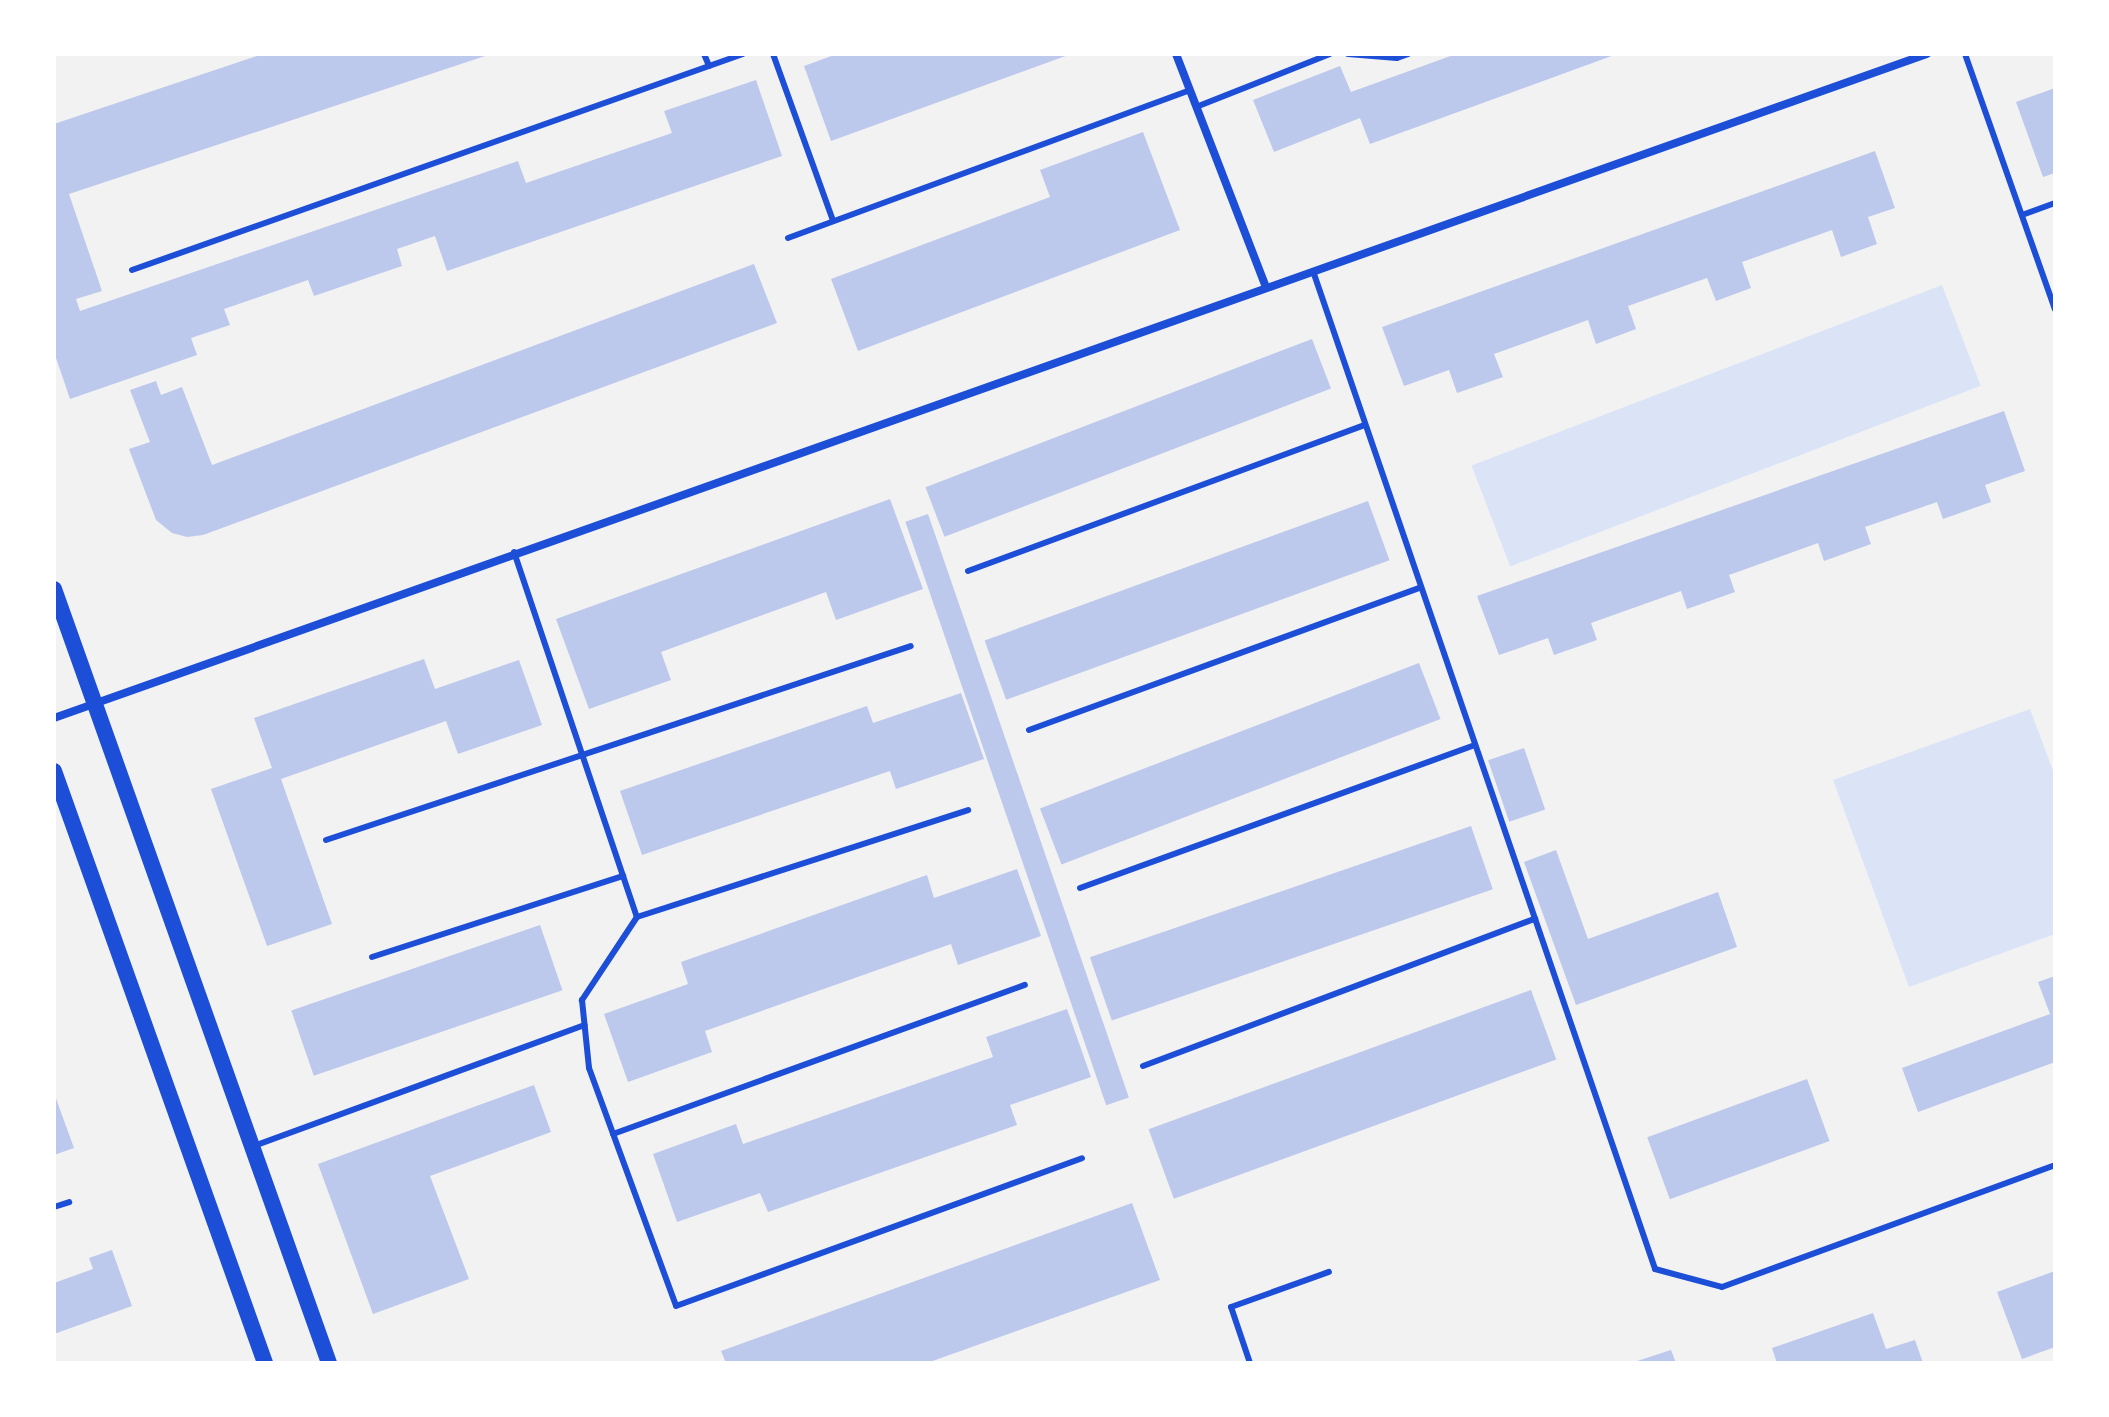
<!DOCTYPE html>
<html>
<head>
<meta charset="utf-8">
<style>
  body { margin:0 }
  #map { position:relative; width:2109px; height:1417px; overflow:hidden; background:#f2f2f2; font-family:"Noto Sans",sans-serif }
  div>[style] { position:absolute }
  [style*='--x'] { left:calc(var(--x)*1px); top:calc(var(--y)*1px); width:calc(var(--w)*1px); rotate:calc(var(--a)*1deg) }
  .green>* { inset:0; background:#dbe4f7; transform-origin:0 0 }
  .building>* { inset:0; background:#bdc9ec; transform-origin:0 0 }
  .service>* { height:6px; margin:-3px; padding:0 3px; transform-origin:3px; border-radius:3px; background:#1d4ed8 }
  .minor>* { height:8px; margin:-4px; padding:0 4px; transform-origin:4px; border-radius:4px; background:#1d4ed8 }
  .secondary>* { height:16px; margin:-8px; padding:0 8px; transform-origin:8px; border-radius:8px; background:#1d4ed8 }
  span { translate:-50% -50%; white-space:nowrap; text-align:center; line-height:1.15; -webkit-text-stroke:6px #fff; paint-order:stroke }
  .frame { position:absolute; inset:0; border:56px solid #fff; pointer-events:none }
</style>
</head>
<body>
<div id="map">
  <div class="green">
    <i style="left:1942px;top:285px;width:108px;height:504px;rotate:69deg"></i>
    <i style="clip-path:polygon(2030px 709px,2055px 776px,2055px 934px,1909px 987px,1833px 780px)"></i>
  </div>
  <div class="building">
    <i style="clip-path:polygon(263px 54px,488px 55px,69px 194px,102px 291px,76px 299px,80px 311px,518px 161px,526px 183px,672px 133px,664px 111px,756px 80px,782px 156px,447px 271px,435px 236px,397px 249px,402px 266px,314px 296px,308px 280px,224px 309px,230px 325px,191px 338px,197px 355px,70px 399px,54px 352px,54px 124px)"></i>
    <i style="clip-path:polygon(837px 54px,1071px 54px,831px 141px,804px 66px)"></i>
    <i style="clip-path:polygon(1456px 54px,1617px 54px,1370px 144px,1360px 118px,1274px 152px,1253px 100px,1340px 66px,1351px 92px)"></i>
    <i style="clip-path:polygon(2055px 88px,2055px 173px,2043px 177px,2016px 102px)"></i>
    <i style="clip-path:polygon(1143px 132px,1180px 230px,858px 351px,831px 279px,1050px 197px,1040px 170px)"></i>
    <i style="clip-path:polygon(1875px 151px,1895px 208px,1868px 217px,1877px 244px,1841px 257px,1832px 230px,1742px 262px,1751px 288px,1716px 301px,1707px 278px,1628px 306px,1636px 329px,1596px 344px,1588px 320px,1494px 354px,1503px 377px,1457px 393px,1449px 370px,1404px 386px,1382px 327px)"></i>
    <i style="clip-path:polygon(754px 264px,777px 323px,203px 535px,187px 537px,172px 533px,156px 520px,129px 449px,150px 442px,130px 390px,156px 381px,161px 395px,182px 387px,212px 465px)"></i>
    <i style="left:1312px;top:339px;width:53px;height:414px;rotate:69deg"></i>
    <i style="clip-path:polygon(2004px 411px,2025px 471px,1985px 485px,1991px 502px,1943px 519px,1937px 502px,1865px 527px,1871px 544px,1824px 561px,1818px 543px,1729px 575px,1735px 592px,1687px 609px,1681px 591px,1591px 623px,1597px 640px,1554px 655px,1548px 638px,1499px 655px,1477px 596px)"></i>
    <i style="clip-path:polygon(890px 499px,923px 589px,836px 620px,826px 592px,661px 652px,671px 680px,589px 709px,556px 619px)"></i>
    <i style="left:1368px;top:501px;width:63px;height:408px;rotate:70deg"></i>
    <i style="left:928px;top:514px;width:617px;height:24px;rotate:71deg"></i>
    <i style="clip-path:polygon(424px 659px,435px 689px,519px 660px,542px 725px,458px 754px,446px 721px,281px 779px,332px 924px,267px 946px,211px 789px,272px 768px,254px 718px)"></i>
    <i style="left:1419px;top:663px;width:60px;height:406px;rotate:69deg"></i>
    <i style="clip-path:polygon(961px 693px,984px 759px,896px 789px,890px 771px,642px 855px,620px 791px,867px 706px,873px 723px)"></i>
    <i style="left:1524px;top:748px;width:65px;height:38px;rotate:71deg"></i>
    <i style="left:1471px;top:826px;width:67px;height:403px;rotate:71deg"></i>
    <i style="clip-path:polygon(1556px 850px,1588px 939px,1718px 892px,1737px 947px,1576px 1005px,1524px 862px)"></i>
    <i style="clip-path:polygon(1017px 869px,1041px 936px,958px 965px,951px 944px,705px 1031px,712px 1052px,628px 1082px,604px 1014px,688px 984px,681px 962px,927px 875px,934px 898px)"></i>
    <i style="left:540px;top:925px;width:69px;height:263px;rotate:71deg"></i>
    <i style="clip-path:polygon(2055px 976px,2055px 1062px,1918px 1112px,1902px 1068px,2050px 1014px,2038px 982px)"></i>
    <i style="left:1531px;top:990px;width:74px;height:407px;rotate:70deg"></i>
    <i style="clip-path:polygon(1067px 1009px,1091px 1077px,1010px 1105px,1017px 1125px,768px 1212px,760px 1193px,677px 1222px,653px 1154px,736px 1124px,743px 1144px,993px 1057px,986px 1037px)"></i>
    <i style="left:1807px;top:1079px;width:66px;height:170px;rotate:70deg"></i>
    <i style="clip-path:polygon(534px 1085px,551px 1132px,430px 1176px,469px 1279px,373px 1314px,318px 1164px)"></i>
    <i style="clip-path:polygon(54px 1093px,74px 1148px,54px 1155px)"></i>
    <i style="clip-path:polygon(1132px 1203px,1160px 1280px,927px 1363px,726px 1363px,721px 1351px)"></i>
    <i style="clip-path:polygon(112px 1250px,132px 1306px,54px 1334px,54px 1283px,93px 1269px,89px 1258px)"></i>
    <i style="clip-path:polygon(2055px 1271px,2055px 1347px,2022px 1359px,1997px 1292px)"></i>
    <i style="clip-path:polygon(1873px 1313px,1886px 1349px,1915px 1340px,1923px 1363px,1777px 1363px,1772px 1348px)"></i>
    <i style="clip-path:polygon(1671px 1350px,1676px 1363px,1634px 1363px,1634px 1362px)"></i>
  </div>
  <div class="service">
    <i style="--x:704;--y:54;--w:13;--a:67"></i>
    <i style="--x:773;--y:54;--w:177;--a:70.2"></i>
    <i style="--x:1348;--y:54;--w:49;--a:4.7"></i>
    <i style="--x:1397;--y:58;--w:12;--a:-20"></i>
    <i style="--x:1965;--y:54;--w:271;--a:70.6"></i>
    <i style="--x:1196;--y:107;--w:144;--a:-21.6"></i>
    <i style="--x:2022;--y:215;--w:35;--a:-20"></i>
    <i style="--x:788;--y:238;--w:428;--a:-20.2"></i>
    <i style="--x:132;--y:270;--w:648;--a:-19.47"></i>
    <i style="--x:1313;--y:271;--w:1055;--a:71.08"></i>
    <i style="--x:1655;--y:1269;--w:69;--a:15"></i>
    <i style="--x:1722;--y:1287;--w:355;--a:-20.1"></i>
    <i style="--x:514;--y:552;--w:385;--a:71.4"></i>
    <i style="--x:637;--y:917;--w:348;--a:-17.9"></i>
    <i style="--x:968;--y:571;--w:423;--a:-20.2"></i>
    <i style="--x:1029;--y:730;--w:417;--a:-20"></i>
    <i style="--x:326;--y:840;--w:616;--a:-18.35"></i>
    <i style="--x:1080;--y:888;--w:420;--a:-19.9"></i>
    <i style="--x:637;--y:917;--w:100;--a:123.5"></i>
    <i style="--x:582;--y:1000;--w:68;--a:84.1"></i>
    <i style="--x:589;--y:1068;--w:253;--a:69.9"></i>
    <i style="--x:676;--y:1306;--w:432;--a:-20"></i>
    <i style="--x:372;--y:957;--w:264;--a:-17.9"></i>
    <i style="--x:1143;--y:1066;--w:419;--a:-20.6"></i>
    <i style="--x:613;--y:1134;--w:438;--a:-19.9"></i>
    <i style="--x:254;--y:1146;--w:352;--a:-20.1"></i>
    <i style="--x:54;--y:1207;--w:16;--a:-18"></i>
    <i style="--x:1250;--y:1363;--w:59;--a:-108.7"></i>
    <i style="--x:1231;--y:1307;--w:104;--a:-19.7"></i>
  </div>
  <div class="minor">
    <i style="--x:1176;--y:54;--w:250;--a:68.9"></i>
    <i style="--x:54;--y:718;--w:1987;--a:-19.52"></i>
  </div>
  <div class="secondary">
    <i style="--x:54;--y:589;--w:821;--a:70.44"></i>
    <i style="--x:54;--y:771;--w:628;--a:70.38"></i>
  </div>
  <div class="frame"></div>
</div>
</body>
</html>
